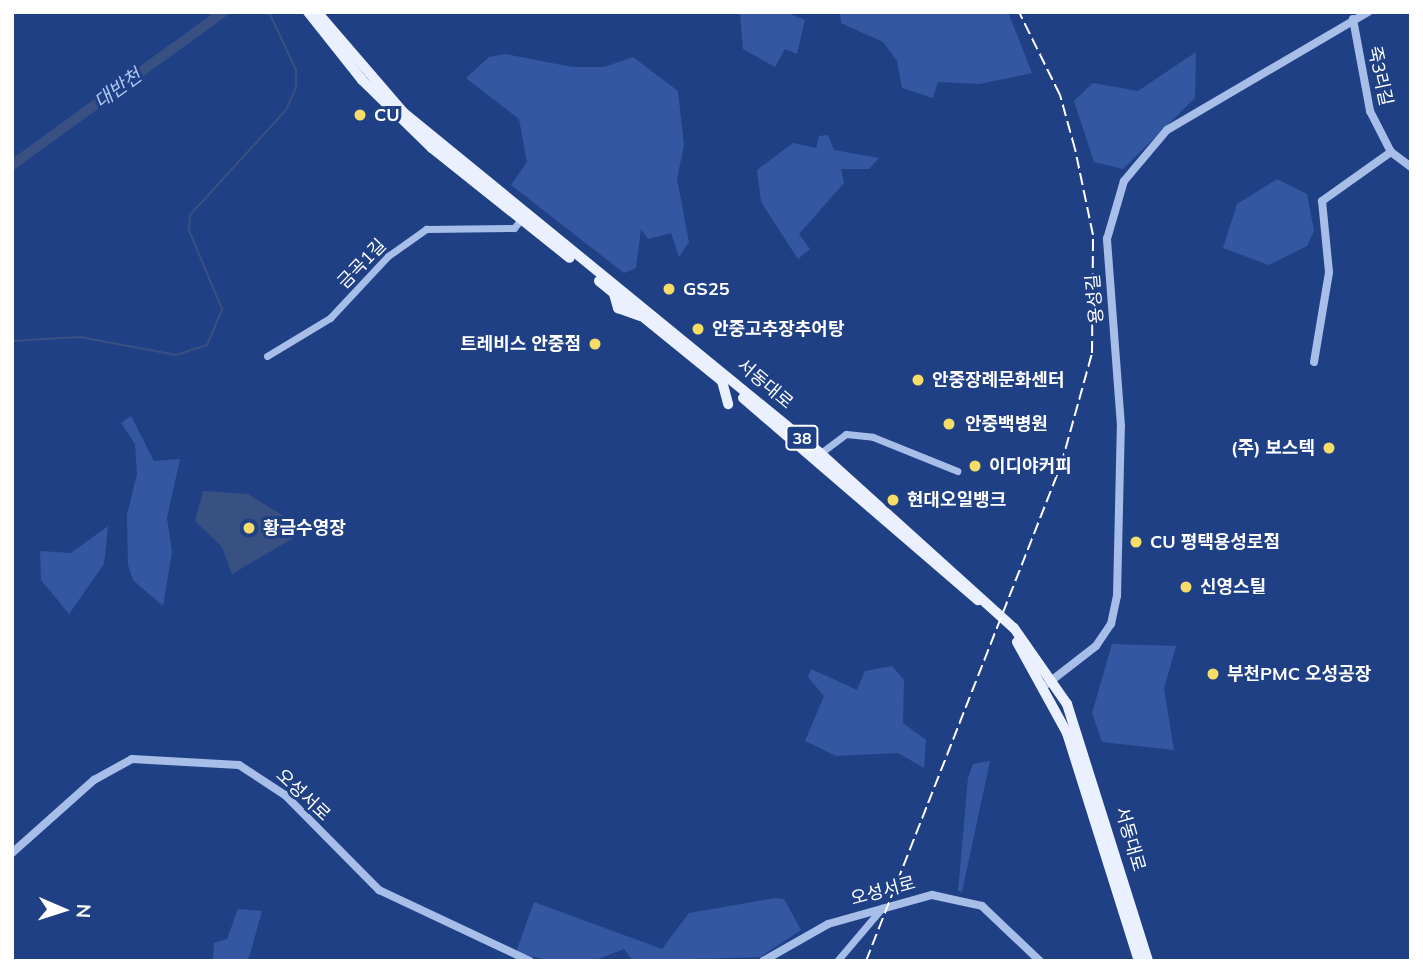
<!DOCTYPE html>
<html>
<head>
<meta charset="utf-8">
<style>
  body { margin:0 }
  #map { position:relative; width:1423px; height:973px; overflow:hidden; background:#1f4084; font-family:Mulish,"Noto Sans KR",sans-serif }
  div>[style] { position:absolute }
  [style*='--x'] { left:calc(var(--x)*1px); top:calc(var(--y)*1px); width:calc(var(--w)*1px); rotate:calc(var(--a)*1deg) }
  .green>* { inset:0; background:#3358a1 }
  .water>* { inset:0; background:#385082 }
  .stream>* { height:2px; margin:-1px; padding:0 1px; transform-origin:1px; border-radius:1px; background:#385082 }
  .river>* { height:10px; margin:-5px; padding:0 5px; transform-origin:5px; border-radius:5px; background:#385082 }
  .minor>* { height:7px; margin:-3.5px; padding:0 3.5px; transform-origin:3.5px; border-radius:3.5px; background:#a7bee9 }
  .tertiary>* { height:8px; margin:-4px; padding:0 4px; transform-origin:4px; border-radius:4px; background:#a7bee9 }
  .primary>* { height:10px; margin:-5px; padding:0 5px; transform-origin:5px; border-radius:5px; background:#eaf0fe }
  .rail>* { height:2px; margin-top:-1px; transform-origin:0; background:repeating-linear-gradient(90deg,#fff 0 12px,transparent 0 17px) }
  .dots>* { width:19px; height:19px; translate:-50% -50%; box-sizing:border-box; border:4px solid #1f4084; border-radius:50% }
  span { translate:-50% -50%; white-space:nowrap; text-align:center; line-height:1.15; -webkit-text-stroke:6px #1f4084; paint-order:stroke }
  .shield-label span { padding:2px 5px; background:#1f4084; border:2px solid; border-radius:5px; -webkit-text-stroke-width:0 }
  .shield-label { font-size:16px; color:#fff; font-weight:700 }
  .street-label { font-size:18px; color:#fff }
  .poi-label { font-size:18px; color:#fff; font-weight:700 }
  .left { translate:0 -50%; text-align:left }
  .right { translate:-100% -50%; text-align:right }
  .water-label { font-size:19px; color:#b2c8f1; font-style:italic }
  .frame { position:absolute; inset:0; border:14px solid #fff; pointer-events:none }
  .north { position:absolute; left:28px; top:875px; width:70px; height:70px; -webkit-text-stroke:5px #1f4084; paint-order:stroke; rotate:93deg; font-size:19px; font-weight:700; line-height:28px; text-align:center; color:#fff }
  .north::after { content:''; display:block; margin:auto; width:24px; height:32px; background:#fff; clip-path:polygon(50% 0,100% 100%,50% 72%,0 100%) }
</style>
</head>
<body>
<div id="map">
  <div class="green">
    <i style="clip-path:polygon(740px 12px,785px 12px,805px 20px,797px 54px,785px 49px,775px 67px,743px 49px)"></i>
    <i style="clip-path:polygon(840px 12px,1008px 12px,1032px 73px,980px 84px,938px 82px,933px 98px,902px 88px,897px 61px,883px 42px,841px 23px)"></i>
    <i style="clip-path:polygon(1196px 52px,1195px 98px,1123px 169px,1094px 162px,1074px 101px,1093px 83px,1138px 91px)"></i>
    <i style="clip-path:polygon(505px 54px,572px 67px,604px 67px,633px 57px,678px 91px,684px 145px,677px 179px,689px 242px,679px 257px,671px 233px,648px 239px,641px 229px,636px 268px,624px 273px,511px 185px,527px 162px,519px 119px,466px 78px,489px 57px)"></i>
    <i style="clip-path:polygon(828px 135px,834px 150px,879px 158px,869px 169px,841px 169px,844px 183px,799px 234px,810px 249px,798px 259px,761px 202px,757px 170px,793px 143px,816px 148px,819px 136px)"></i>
    <i style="clip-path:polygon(1277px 179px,1307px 194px,1314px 231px,1307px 246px,1269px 265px,1223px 248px,1237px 204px)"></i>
    <i style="clip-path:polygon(131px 416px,154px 461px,180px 459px,167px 518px,172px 552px,163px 606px,133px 580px,128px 565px,127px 515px,137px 474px,135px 444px,121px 423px)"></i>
    <i style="clip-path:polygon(108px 526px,104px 564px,69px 614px,41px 580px,40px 551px,71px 553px)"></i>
    <i style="clip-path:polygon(1112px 644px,1176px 646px,1164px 689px,1174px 750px,1102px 742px,1092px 713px)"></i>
    <i style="clip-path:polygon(892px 666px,904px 680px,903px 723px,926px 740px,924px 768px,898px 753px,836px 756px,805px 741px,824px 696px,808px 677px,811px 669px,857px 690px,865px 671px)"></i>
    <i style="clip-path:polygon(990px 761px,962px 892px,958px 891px,968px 778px,973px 764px)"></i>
    <i style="clip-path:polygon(775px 898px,784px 899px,801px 930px,760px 957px,633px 961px,624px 949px,593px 961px,550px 961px,516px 952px,534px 902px,662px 949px,689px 913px)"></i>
    <i style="clip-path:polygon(238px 909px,262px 911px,248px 961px,213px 961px,214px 943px,227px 939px)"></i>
  </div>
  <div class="water">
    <i style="clip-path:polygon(203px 491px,248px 494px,292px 521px,297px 536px,232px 574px,222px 547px,195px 521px)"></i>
  </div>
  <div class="stream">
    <i style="--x:12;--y:341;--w:68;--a:-3.4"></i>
    <i style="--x:80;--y:337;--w:98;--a:10.6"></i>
    <i style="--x:176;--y:355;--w:33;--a:-18"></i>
    <i style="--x:207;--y:345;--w:39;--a:-67"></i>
    <i style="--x:222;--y:309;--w:86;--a:-112.7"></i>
    <i style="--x:189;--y:230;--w:15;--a:-86"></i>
    <i style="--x:190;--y:215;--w:142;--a:-47.6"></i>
    <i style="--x:286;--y:110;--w:24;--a:-66"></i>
    <i style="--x:296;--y:88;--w:18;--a:-90"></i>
    <i style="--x:296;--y:70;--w:64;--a:-115"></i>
  </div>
  <div class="river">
    <i style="--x:12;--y:165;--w:261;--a:-35.9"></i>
  </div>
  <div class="minor">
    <i style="--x:267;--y:356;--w:74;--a:-31.1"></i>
    <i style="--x:330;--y:318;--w:85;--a:-46.9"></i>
    <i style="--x:388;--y:256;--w:47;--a:-35.4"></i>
    <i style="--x:426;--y:229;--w:88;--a:-0.7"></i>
    <i style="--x:514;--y:228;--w:13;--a:-51"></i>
    <i style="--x:818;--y:455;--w:35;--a:-37"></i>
    <i style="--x:846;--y:434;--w:27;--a:6"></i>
    <i style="--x:873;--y:437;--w:91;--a:22"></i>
    <i style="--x:837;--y:961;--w:70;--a:-49.7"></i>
  </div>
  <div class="tertiary">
    <i style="--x:1353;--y:19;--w:94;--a:79.5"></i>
    <i style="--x:1370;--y:111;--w:46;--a:62.9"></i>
    <i style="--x:1391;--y:152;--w:25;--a:37"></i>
    <i style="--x:1314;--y:362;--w:91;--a:-80.5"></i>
    <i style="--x:1329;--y:272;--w:71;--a:-95.6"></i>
    <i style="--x:1322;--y:201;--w:85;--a:-35.4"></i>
    <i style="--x:1047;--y:684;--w:62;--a:-37.8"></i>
    <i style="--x:1096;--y:646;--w:27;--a:-56"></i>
    <i style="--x:1111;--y:624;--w:29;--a:-78"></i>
    <i style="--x:1117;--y:596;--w:170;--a:-88.7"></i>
    <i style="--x:1121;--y:426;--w:188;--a:-94.3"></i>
    <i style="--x:1107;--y:239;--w:60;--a:-73.7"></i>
    <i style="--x:1124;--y:181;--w:67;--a:-49.9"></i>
    <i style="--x:1167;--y:130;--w:233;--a:-30.4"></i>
    <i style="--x:12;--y:853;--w:110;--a:-41.7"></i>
    <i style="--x:94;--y:780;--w:43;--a:-28.9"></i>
    <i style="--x:132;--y:759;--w:107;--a:3.2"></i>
    <i style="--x:239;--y:765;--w:55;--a:33.1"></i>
    <i style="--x:285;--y:795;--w:134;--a:45.3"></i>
    <i style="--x:379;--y:890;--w:167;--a:25.2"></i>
    <i style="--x:763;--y:961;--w:75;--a:-29.6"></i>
    <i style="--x:828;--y:924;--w:108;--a:-15.6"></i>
    <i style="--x:932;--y:895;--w:51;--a:12.4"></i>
    <i style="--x:982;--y:906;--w:80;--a:43.5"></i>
  </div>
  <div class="primary">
    <i style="--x:308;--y:12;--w:87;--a:51.5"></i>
    <i style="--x:362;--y:80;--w:98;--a:44.2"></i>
    <i style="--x:432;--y:148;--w:176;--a:38.6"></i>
    <i style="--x:317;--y:12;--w:132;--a:49.3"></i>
    <i style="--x:403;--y:112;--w:539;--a:39.27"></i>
    <i style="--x:820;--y:453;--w:261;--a:42.1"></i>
    <i style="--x:1014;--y:628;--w:93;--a:55.1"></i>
    <i style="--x:1067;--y:704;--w:269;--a:72.5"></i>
    <i style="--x:599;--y:281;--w:159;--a:39.1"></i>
    <i style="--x:614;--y:294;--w:15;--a:74"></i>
    <i style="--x:618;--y:308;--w:23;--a:20"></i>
    <i style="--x:722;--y:381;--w:24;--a:75"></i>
    <i style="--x:743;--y:398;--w:310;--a:40.7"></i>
    <i style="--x:1017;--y:642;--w:104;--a:61.2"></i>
    <i style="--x:1067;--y:733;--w:239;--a:72.5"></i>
  </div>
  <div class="rail">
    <i style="--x:866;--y:961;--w:533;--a:-68.54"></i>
    <i style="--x:1061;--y:465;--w:116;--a:-74.5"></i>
    <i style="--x:1092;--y:353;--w:118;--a:-89.5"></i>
    <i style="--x:1093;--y:235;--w:88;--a:-101.8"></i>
    <i style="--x:1075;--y:149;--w:56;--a:-105.5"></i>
    <i style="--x:1060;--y:95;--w:93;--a:-116.3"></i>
  </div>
  <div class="dots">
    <i style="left:360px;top:115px;background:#f7dd67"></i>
    <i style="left:669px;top:289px;background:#f7dd67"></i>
    <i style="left:698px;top:329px;background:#f7dd67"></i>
    <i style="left:595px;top:344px;background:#f7dd67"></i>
    <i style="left:918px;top:380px;background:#f7dd67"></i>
    <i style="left:949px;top:424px;background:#f7dd67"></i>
    <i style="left:1329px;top:448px;background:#f7dd67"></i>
    <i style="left:975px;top:466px;background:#f7dd67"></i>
    <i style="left:893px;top:500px;background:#f7dd67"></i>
    <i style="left:249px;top:528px;background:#f7dd67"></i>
    <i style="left:1136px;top:542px;background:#f7dd67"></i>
    <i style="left:1186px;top:587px;background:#f7dd67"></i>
    <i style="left:1213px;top:674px;background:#f7dd67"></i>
  </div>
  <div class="shield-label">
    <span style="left:802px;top:438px">38</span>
  </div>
  <div class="street-label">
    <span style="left:1380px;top:76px;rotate:78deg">죽3리길</span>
    <span style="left:362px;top:264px;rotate:-46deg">금곡1길</span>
    <span style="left:1095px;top:299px;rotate:-95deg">용성길</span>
    <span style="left:765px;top:384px;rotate:40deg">서동대로</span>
    <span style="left:303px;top:795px;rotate:43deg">오성서로</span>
    <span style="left:1130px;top:839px;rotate:74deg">서동대로</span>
    <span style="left:883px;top:891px;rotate:-15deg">오성서로</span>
  </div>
  <div class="poi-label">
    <span class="left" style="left:374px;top:115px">CU</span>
    <span class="left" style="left:683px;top:289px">GS25</span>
    <span class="left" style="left:712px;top:329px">안중고추장추어탕</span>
    <span class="right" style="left:581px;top:344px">트레비스 안중점</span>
    <span class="left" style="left:932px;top:380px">안중장례문화센터</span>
    <span class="left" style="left:965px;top:424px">안중백병원</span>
    <span class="right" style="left:1315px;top:448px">(주) 보스텍</span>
    <span class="left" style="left:989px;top:466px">이디야커피</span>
    <span class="left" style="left:907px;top:500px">현대오일뱅크</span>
    <span class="left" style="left:263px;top:528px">황금수영장</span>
    <span class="left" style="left:1150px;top:542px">CU 평택용성로점</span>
    <span class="left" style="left:1200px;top:587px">신영스틸</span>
    <span class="left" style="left:1227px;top:674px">부천PMC 오성공장</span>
  </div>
  <div class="water-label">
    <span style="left:118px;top:89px;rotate:-36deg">대반천</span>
  </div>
  <div class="frame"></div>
  <div class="north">N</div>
</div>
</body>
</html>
